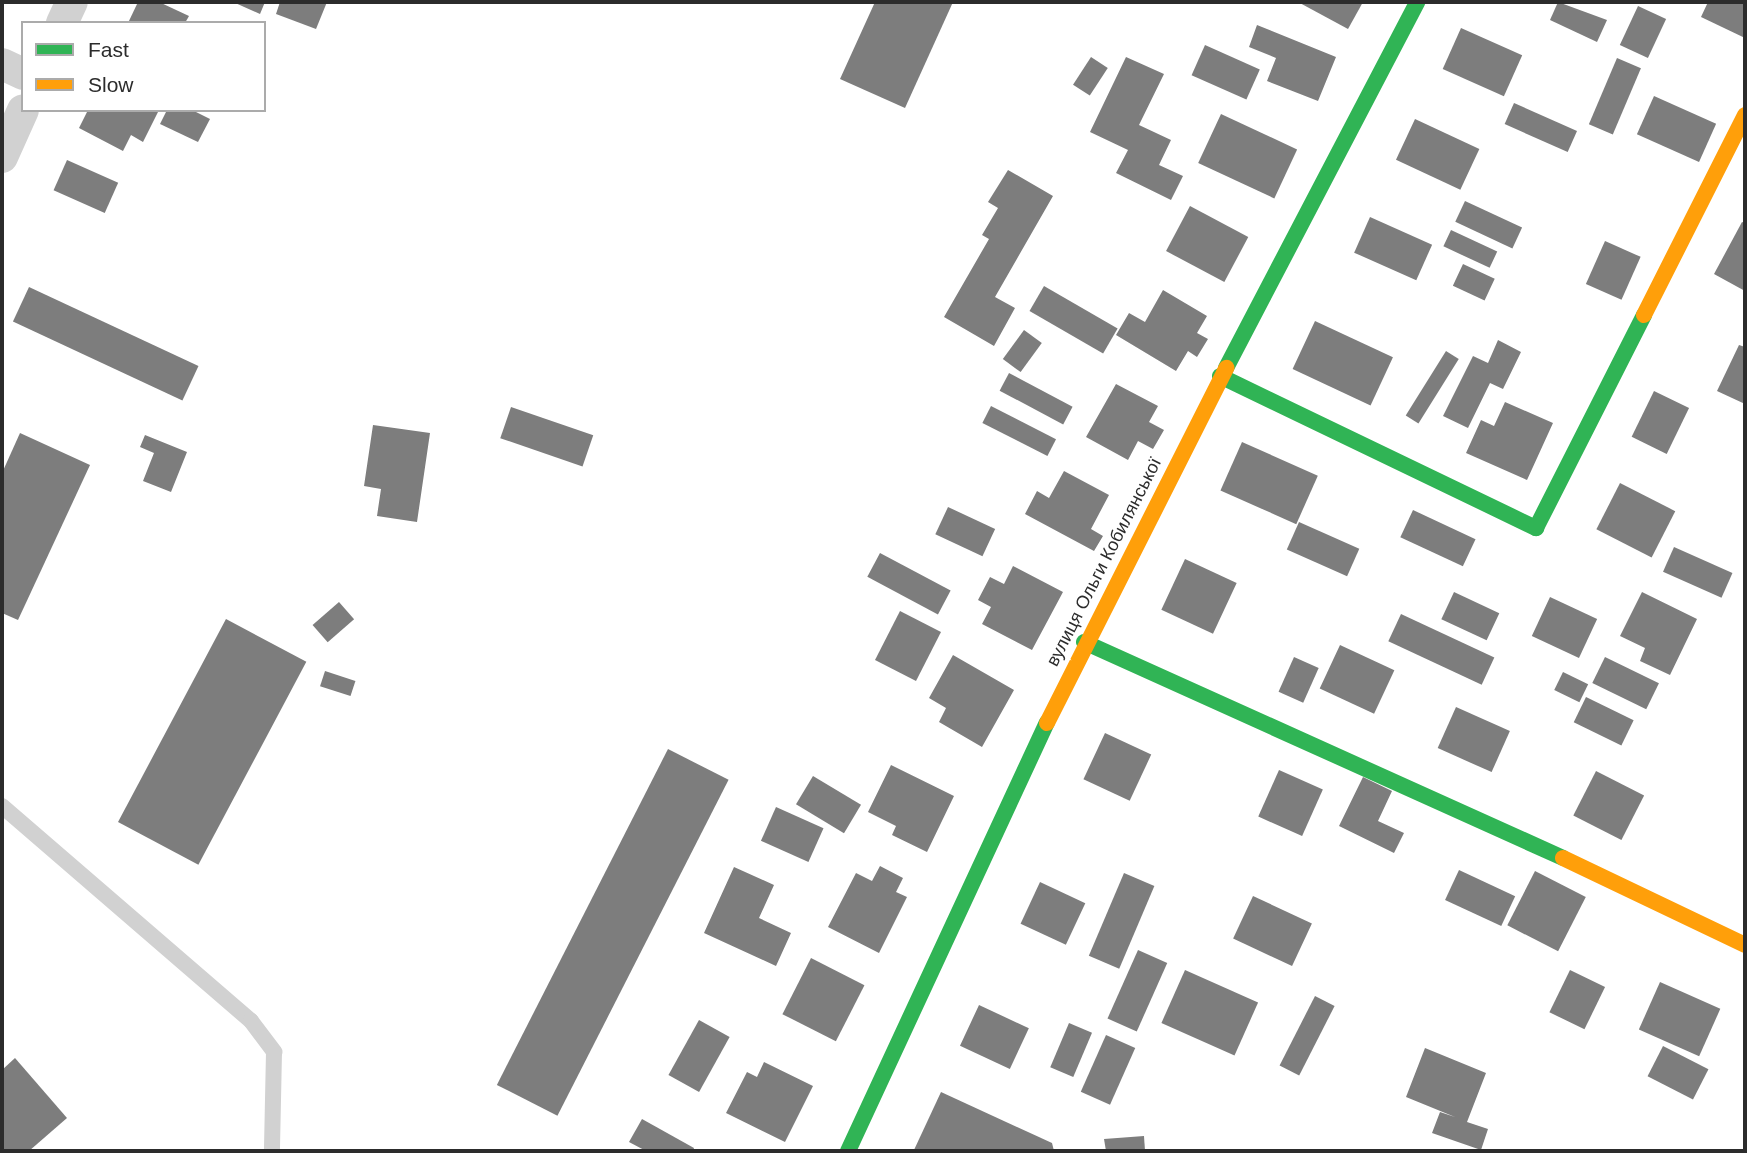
<!DOCTYPE html>
<html>
<head>
<meta charset="utf-8">
<style>
  body { margin:0 }
  #map { position:relative; width:1747px; height:1153px; overflow:hidden; background:#fff; font-family:Arial,sans-serif }
  div>[style] { position:absolute }
  [style*='--x'] { left:calc(var(--x)*1px); top:calc(var(--y)*1px); width:calc(var(--w)*1px); rotate:calc(var(--a)*1deg) }
  .building>* { inset:0; background:#7d7d7d; transform-origin:0 0 }
  .lane>* { height:16px; margin:-8px; padding:0 8px; transform-origin:8px; border-radius:8px; background:#d1d1d1 }
  .street>* { height:32px; margin:-16px; padding:0 16px; transform-origin:16px; border-radius:16px; background:#d1d1d1 }
  .fast>* { height:16px; margin:-8px; padding:0 8px; transform-origin:8px; border-radius:8px; background:#30b455 }
  .slow>* { height:16px; margin:-8px; padding:0 8px; transform-origin:8px; border-radius:8px; background:#ff9f0a }
  span { translate:-50% -50%; white-space:nowrap; text-align:center; line-height:1.15; -webkit-text-stroke:7px #fff; paint-order:stroke }
  .street-label { font-size:18px; color:#2c2c2c }
  .frame { position:absolute; inset:0; border:4px solid #2c2c2c; pointer-events:none }
  .legend { position:absolute; left:21px; top:21px; width:245px; height:91px; box-sizing:border-box; background:#fff; border:2px solid #ababab; margin:0; padding:9px 12px; list-style:none; font-size:21px; color:#2c2c2c }
  .legend li { display:flex; align-items:center; gap:14px; height:35px }
  .legend b { width:35px; border:2px solid #ababab }
</style>
</head>
<body>
<div id="map">
  <div class="building">
    <i style="clip-path:polygon(138px 2px,159px 2px,189px 16px,185px 23px,128px 23px)"></i>
    <i style="clip-path:polygon(233px 2px,265px 2px,260px 14px)"></i>
    <i style="clip-path:polygon(280px 2px,327px 2px,316px 29px,276px 14px)"></i>
    <i style="clip-path:polygon(875px 2px,953px 2px,905px 108px,840px 79px)"></i>
    <i style="clip-path:polygon(1298px 2px,1363px 2px,1348px 29px)"></i>
    <i style="clip-path:polygon(1558px 2px,1607px 20px,1597px 42px,1550px 20px)"></i>
    <i style="clip-path:polygon(1708px 2px,1745px 2px,1745px 38px,1701px 17px)"></i>
    <i style="left:1638px;top:6px;width:31px;height:43px;rotate:25deg"></i>
    <i style="clip-path:polygon(1257px 25px,1336px 57px,1318px 101px,1267px 81px,1276px 58px,1249px 47px)"></i>
    <i style="left:1461px;top:28px;width:67px;height:45px;rotate:24deg"></i>
    <i style="left:1205px;top:45px;width:60px;height:33px;rotate:24deg"></i>
    <i style="left:1091px;top:57px;width:20px;height:33px;rotate:33deg"></i>
    <i style="clip-path:polygon(1126px 57px,1164px 74px,1139px 125px,1171px 140px,1159px 165px,1183px 176px,1171px 200px,1116px 173px,1128px 150px,1090px 132px)"></i>
    <i style="left:1617px;top:58px;width:26px;height:72px;rotate:23deg"></i>
    <i style="left:1654px;top:96px;width:68px;height:42px;rotate:24deg"></i>
    <i style="left:1514px;top:103px;width:69px;height:23px;rotate:24deg"></i>
    <i style="clip-path:polygon(88px 110px,159px 110px,143px 142px,131px 135px,123px 151px,79px 128px)"></i>
    <i style="clip-path:polygon(167px 110px,192px 110px,210px 119px,198px 142px,160px 124px)"></i>
    <i style="left:1221px;top:114px;width:84px;height:54px;rotate:25deg"></i>
    <i style="left:1415px;top:119px;width:71px;height:45px;rotate:25deg"></i>
    <i style="left:67px;top:160px;width:56px;height:33px;rotate:24deg"></i>
    <i style="clip-path:polygon(1008px 170px,1053px 196px,995px 297px,1015px 308px,994px 346px,944px 317px,989px 239px,982px 235px,998px 208px,988px 202px)"></i>
    <i style="left:1465px;top:201px;width:63px;height:23px;rotate:25deg"></i>
    <i style="left:1190px;top:206px;width:66px;height:51px;rotate:28deg"></i>
    <i style="left:1370px;top:217px;width:68px;height:39px;rotate:24deg"></i>
    <i style="clip-path:polygon(1742px 222px,1745px 223px,1745px 291px,1714px 274px)"></i>
    <i style="left:1451px;top:230px;width:51px;height:18px;rotate:25deg"></i>
    <i style="left:1605px;top:241px;width:39px;height:47px;rotate:24deg"></i>
    <i style="left:1463px;top:264px;width:35px;height:24px;rotate:25deg"></i>
    <i style="left:1044px;top:286px;width:85px;height:29px;rotate:30deg"></i>
    <i style="left:29px;top:287px;width:187px;height:38px;rotate:25deg"></i>
    <i style="clip-path:polygon(1163px 290px,1207px 316px,1197px 333px,1208px 339px,1197px 357px,1188px 351px,1176px 371px,1116px 335px,1129px 313px,1145px 322px)"></i>
    <i style="left:1315px;top:321px;width:86px;height:53px;rotate:25deg"></i>
    <i style="left:1024px;top:330px;width:22px;height:36px;rotate:36deg"></i>
    <i style="clip-path:polygon(1498px 340px,1521px 352px,1503px 389px,1490px 383px,1468px 428px,1443px 416px,1473px 356px,1488px 363px)"></i>
    <i style="clip-path:polygon(1739px 345px,1745px 347px,1745px 404px,1717px 391px)"></i>
    <i style="left:1446px;top:351px;width:15px;height:76px;rotate:32deg"></i>
    <i style="left:1009px;top:373px;width:72px;height:20px;rotate:28deg"></i>
    <i style="clip-path:polygon(1116px 384px,1158px 406px,1149px 422px,1164px 430px,1153px 449px,1138px 441px,1128px 460px,1086px 437px)"></i>
    <i style="left:1654px;top:391px;width:39px;height:51px;rotate:26deg"></i>
    <i style="clip-path:polygon(1505px 402px,1553px 423px,1527px 480px,1466px 453px,1481px 420px,1494px 426px)"></i>
    <i style="left:991px;top:406px;width:73px;height:19px;rotate:27deg"></i>
    <i style="left:511px;top:407px;width:87px;height:33px;rotate:19deg"></i>
    <i style="clip-path:polygon(373px 425px,430px 433px,417px 522px,377px 516px,381px 489px,364px 486px)"></i>
    <i style="clip-path:polygon(20px 433px,90px 465px,18px 620px,2px 613px,2px 473px)"></i>
    <i style="clip-path:polygon(145px 435px,187px 452px,171px 492px,143px 481px,154px 453px,140px 447px)"></i>
    <i style="left:1242px;top:442px;width:83px;height:53px;rotate:24deg"></i>
    <i style="clip-path:polygon(1064px 471px,1109px 495px,1091px 529px,1103px 536px,1094px 551px,1025px 514px,1037px 491px,1049px 498px)"></i>
    <i style="left:1620px;top:483px;width:62px;height:52px;rotate:27deg"></i>
    <i style="left:948px;top:507px;width:52px;height:30px;rotate:25deg"></i>
    <i style="left:1413px;top:510px;width:69px;height:30px;rotate:25deg"></i>
    <i style="left:1299px;top:522px;width:66px;height:30px;rotate:24deg"></i>
    <i style="left:1674px;top:547px;width:64px;height:27px;rotate:24deg"></i>
    <i style="left:880px;top:553px;width:80px;height:27px;rotate:28deg"></i>
    <i style="left:1185px;top:559px;width:57px;height:56px;rotate:25deg"></i>
    <i style="clip-path:polygon(1013px 566px,1063px 592px,1032px 650px,982px 624px,991px 607px,978px 600px,990px 577px,1004px 584px)"></i>
    <i style="left:1454px;top:592px;width:50px;height:30px;rotate:25deg"></i>
    <i style="clip-path:polygon(1642px 592px,1697px 619px,1670px 675px,1640px 661px,1645px 648px,1620px 636px)"></i>
    <i style="left:1550px;top:597px;width:52px;height:43px;rotate:25deg"></i>
    <i style="left:339px;top:602px;width:23px;height:35px;rotate:49deg"></i>
    <i style="left:900px;top:611px;width:46px;height:55px;rotate:27deg"></i>
    <i style="left:1401px;top:614px;width:103px;height:30px;rotate:25deg"></i>
    <i style="left:226px;top:619px;width:91px;height:230px;rotate:28deg"></i>
    <i style="left:1340px;top:645px;width:60px;height:48px;rotate:25deg"></i>
    <i style="clip-path:polygon(953px 655px,1014px 690px,982px 747px,939px 722px,946px 708px,929px 698px)"></i>
    <i style="left:1294px;top:657px;width:27px;height:38px;rotate:24deg"></i>
    <i style="left:1605px;top:657px;width:60px;height:29px;rotate:26deg"></i>
    <i style="left:325px;top:671px;width:32px;height:16px;rotate:18deg"></i>
    <i style="left:1563px;top:672px;width:28px;height:20px;rotate:26deg"></i>
    <i style="left:1586px;top:697px;width:53px;height:28px;rotate:26deg"></i>
    <i style="left:1456px;top:707px;width:59px;height:45px;rotate:24deg"></i>
    <i style="left:1105px;top:733px;width:51px;height:51px;rotate:25deg"></i>
    <i style="left:668px;top:749px;width:68px;height:377px;rotate:27deg"></i>
    <i style="clip-path:polygon(891px 765px,954px 796px,927px 852px,892px 835px,896px 826px,868px 812px)"></i>
    <i style="left:1279px;top:770px;width:48px;height:51px;rotate:24deg"></i>
    <i style="left:1596px;top:771px;width:54px;height:50px;rotate:27deg"></i>
    <i style="left:813px;top:776px;width:56px;height:33px;rotate:31deg"></i>
    <i style="clip-path:polygon(1363px 777px,1392px 791px,1378px 821px,1404px 833px,1394px 853px,1339px 826px)"></i>
    <i style="left:776px;top:807px;width:52px;height:37px;rotate:24deg"></i>
    <i style="clip-path:polygon(880px 866px,903px 878px,896px 892px,907px 897px,879px 953px,828px 927px,856px 873px,872px 881px)"></i>
    <i style="clip-path:polygon(734px 867px,774px 885px,759px 918px,791px 933px,776px 966px,704px 933px)"></i>
    <i style="left:1459px;top:870px;width:62px;height:33px;rotate:25deg"></i>
    <i style="left:1535px;top:871px;width:57px;height:61px;rotate:27deg"></i>
    <i style="left:1124px;top:873px;width:33px;height:90px;rotate:23deg"></i>
    <i style="left:1040px;top:882px;width:50px;height:46px;rotate:25deg"></i>
    <i style="left:1253px;top:896px;width:65px;height:47px;rotate:25deg"></i>
    <i style="left:1138px;top:950px;width:32px;height:75px;rotate:24deg"></i>
    <i style="left:811px;top:958px;width:60px;height:63px;rotate:27deg"></i>
    <i style="left:1185px;top:970px;width:80px;height:58px;rotate:24deg"></i>
    <i style="left:1570px;top:970px;width:39px;height:47px;rotate:26deg"></i>
    <i style="left:1660px;top:982px;width:66px;height:52px;rotate:24deg"></i>
    <i style="left:1315px;top:996px;width:22px;height:78px;rotate:27deg"></i>
    <i style="left:979px;top:1005px;width:55px;height:45px;rotate:25deg"></i>
    <i style="left:699px;top:1020px;width:35px;height:63px;rotate:29deg"></i>
    <i style="left:1069px;top:1023px;width:25px;height:48px;rotate:23deg"></i>
    <i style="left:1106px;top:1035px;width:32px;height:62px;rotate:24deg"></i>
    <i style="left:1663px;top:1046px;width:51px;height:34px;rotate:27deg"></i>
    <i style="clip-path:polygon(1425px 1048px,1486px 1073px,1467px 1122px,1488px 1129px,1481px 1150px,1432px 1133px,1440px 1112px,1455px 1117px,1406px 1097px)"></i>
    <i style="clip-path:polygon(15px 1058px,67px 1118px,29px 1151px,2px 1151px,2px 1070px)"></i>
    <i style="clip-path:polygon(764px 1062px,813px 1086px,785px 1142px,726px 1113px,747px 1072px,757px 1077px)"></i>
    <i style="clip-path:polygon(941px 1092px,1052px 1143px,1054px 1151px,914px 1150px)"></i>
    <i style="clip-path:polygon(642px 1119px,694px 1148px,693px 1151px,646px 1151px,629px 1142px)"></i>
    <i style="clip-path:polygon(1144px 1136px,1145px 1151px,1106px 1151px,1104px 1139px)"></i>
  </div>
  <div class="lane">
    <i style="--x:2;--y:806;--w:329;--a:40.8"></i>
    <i style="--x:251;--y:1021;--w:39;--a:53"></i>
    <i style="--x:274;--y:1052;--w:99;--a:91.2"></i>
  </div>
  <div class="street">
    <i style="--x:62;--y:23;--w:23;--a:-65"></i>
    <i style="--x:2;--y:64;--w:23;--a:25"></i>
    <i style="--x:2;--y:157;--w:51;--a:-65.9"></i>
  </div>
  <div class="fast">
    <i style="--x:1226;--y:368;--w:413;--a:-62.4"></i>
    <i style="--x:1220;--y:376;--w:351;--a:25.7"></i>
    <i style="--x:1536;--y:528;--w:239;--a:-63.1"></i>
    <i style="--x:1084;--y:642;--w:525;--a:24.27"></i>
    <i style="--x:848;--y:1151;--w:472;--a:-65.1"></i>
  </div>
  <div class="slow">
    <i style="--x:1644;--y:315;--w:224;--a:-63.2"></i>
    <i style="--x:1047;--y:723;--w:398;--a:-63.2"></i>
    <i style="--x:1563;--y:858;--w:202;--a:25.5"></i>
  </div>
  <div class="street-label">
    <span style="left:1104px;top:562px;rotate:-63deg">вулиця Ольги Кобилянської</span>
  </div>
  <div class="frame"></div>
  <ul class="legend">
  <li><b style="height:9px;background:#30b455"></b>Fast</li>
  <li><b style="height:9px;background:#ff9f0a"></b>Slow</li>
  </ul>
</div>
</body>
</html>
